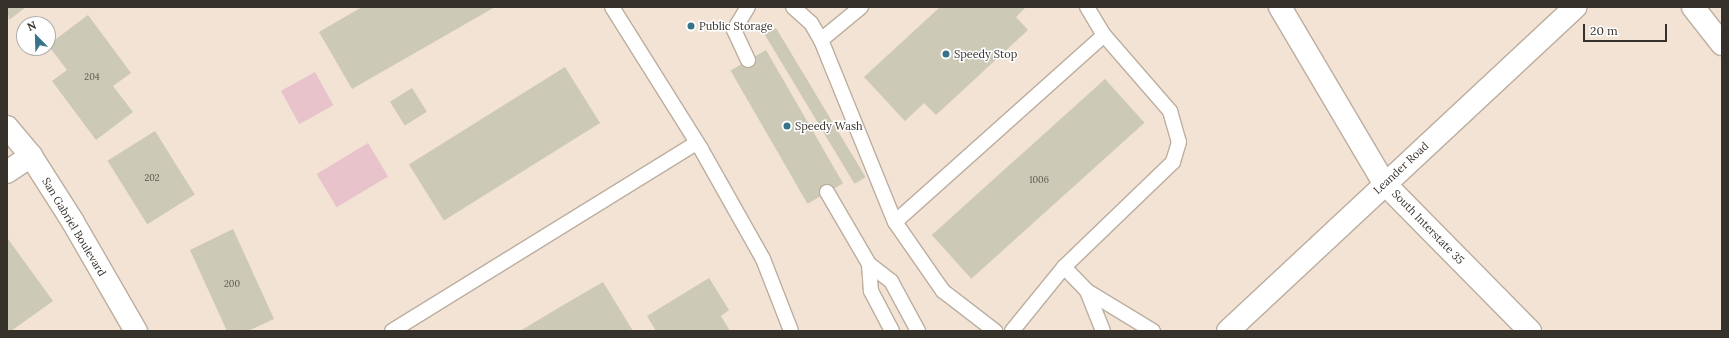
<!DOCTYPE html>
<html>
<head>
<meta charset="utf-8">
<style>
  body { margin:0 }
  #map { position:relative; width:1729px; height:338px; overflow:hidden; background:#f2e3d4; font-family:Lora,serif }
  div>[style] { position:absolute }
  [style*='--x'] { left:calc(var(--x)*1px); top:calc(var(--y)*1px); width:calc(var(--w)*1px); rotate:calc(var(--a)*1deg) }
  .green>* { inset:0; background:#e9c3cb; transform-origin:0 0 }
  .building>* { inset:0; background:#ccc9b6; transform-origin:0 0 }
  .roads { filter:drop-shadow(1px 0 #bcae9f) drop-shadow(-1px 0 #bcae9f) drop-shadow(0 1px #bcae9f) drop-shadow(0 -1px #bcae9f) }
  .service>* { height:14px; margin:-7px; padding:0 7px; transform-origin:7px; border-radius:7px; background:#fff }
  .minor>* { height:22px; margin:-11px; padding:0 11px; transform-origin:11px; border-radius:11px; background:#fff }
  .secondary>* { height:22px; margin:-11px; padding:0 11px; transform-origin:11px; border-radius:11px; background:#fff }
  .motorway>* { height:22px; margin:-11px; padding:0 11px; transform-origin:11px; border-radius:11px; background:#fff }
  .dots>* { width:11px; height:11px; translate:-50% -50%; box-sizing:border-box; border:2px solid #fff; border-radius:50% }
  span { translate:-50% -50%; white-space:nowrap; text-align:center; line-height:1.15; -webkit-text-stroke:3px #fff; paint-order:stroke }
  .number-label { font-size:9px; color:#5c574e }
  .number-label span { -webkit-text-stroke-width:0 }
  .poi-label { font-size:11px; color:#36312b }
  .left { translate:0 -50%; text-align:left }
  .street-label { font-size:11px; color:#36312b }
  .frame { position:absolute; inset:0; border:8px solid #36312b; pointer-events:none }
  .north { position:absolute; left:16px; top:16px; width:40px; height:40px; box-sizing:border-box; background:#fff; border:1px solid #afadaa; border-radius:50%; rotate:337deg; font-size:11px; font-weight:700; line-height:16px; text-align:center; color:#36312b }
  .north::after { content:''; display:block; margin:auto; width:14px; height:18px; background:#37748b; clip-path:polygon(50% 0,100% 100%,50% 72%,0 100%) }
  .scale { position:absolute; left:1583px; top:24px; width:84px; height:18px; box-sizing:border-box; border:2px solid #36312b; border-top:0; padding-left:5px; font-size:12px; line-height:14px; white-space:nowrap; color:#36312b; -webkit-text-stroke:3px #fff; paint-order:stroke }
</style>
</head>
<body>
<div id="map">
  <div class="green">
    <i style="left:315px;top:72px;width:38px;height:39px;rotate:61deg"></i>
    <i style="left:368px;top:143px;width:39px;height:60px;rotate:59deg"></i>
  </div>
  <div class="building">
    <i style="clip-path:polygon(7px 7px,26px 7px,9px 20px)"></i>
    <i style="clip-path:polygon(362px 7px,495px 7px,352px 89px,319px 32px)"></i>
    <i style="clip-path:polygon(940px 7px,1026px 7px,1016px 17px,1028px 30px,936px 115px,924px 103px,905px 121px,864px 77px)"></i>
    <i style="clip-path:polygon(88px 15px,131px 73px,113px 86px,133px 112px,96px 140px,52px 81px,67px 70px,48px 45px)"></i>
    <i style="left:776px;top:28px;width:174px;height:13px;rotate:59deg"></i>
    <i style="left:766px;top:50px;width:154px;height:41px;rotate:60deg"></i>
    <i style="left:565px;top:67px;width:66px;height:184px;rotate:58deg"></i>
    <i style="left:1105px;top:79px;width:59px;height:233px;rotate:48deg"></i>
    <i style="left:412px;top:88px;width:28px;height:26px;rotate:58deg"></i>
    <i style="left:155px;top:131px;width:75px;height:56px;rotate:58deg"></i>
    <i style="clip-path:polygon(233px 229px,274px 319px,248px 331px,227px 331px,190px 250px)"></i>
    <i style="clip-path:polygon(8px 239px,53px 301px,11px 331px,7px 331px)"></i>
    <i style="clip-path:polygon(709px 278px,729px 310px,721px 316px,730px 331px,656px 331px,647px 316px)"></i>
    <i style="clip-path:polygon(603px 282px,633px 331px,520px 331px,565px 304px)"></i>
  </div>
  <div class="roads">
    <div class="service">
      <i style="--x:612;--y:7;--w:168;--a:57.9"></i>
      <i style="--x:701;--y:149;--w:126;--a:60.6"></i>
      <i style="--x:763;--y:259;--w:77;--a:68.7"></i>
      <i style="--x:793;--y:7;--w:24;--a:42"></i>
      <i style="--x:811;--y:23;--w:20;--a:60"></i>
      <i style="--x:821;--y:40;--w:196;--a:67.9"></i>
      <i style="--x:895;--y:222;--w:84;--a:55.2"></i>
      <i style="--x:943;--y:291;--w:66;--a:37.6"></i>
      <i style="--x:1087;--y:7;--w:33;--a:59"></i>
      <i style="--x:821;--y:40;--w:52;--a:-39.5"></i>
      <i style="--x:748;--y:60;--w:33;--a:-115"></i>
      <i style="--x:734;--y:30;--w:27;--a:-59"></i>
      <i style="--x:827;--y:192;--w:83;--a:59.7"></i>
      <i style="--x:869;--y:264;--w:28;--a:38"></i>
      <i style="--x:891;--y:281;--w:57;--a:61.6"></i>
      <i style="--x:895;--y:222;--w:280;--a:-41.8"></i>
      <i style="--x:1104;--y:35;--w:101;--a:49"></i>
      <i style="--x:1170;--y:111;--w:32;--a:74"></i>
      <i style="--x:1179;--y:142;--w:21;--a:107"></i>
      <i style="--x:1173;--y:162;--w:151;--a:136.1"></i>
      <i style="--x:1064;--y:267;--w:33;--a:46"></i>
      <i style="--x:1087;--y:291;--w:77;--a:31.2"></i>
      <i style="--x:869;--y:264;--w:27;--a:86"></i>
      <i style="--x:871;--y:291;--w:45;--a:62.3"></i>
      <i style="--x:1087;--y:291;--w:43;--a:68.2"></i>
      <i style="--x:392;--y:331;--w:357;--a:-31.7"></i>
      <i style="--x:1012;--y:331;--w:82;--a:-50.9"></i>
    </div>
    <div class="minor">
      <i style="--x:7;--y:127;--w:38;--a:50"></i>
      <i style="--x:31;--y:156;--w:78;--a:57.5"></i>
      <i style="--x:73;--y:222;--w:126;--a:60"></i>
      <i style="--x:7;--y:172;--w:29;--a:-34"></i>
    </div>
    <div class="secondary">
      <i style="--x:1280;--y:7;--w:204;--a:59.4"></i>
      <i style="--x:1384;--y:183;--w:208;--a:45.4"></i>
      <i style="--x:1228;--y:331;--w:475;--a:-43"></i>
    </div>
    <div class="motorway">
      <i style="--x:1693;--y:7;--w:47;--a:51.9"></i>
    </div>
  </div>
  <div class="dots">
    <i style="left:691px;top:26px;background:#37748b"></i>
    <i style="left:946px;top:54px;background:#37748b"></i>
    <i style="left:787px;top:126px;background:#37748b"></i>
  </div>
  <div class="number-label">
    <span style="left:92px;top:77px">204</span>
    <span style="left:152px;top:178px">202</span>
    <span style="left:1039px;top:180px">1006</span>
    <span style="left:232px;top:284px">200</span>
  </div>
  <div class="poi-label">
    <span class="left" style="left:699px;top:26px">Public Storage</span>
    <span class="left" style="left:954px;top:54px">Speedy Stop</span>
    <span class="left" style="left:795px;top:126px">Speedy Wash</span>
  </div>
  <div class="street-label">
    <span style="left:1401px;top:168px;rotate:-43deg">Leander Road</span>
    <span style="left:74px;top:227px;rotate:59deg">San Gabriel Boulevard</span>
    <span style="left:1428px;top:227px;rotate:46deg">South Interstate 35</span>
  </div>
  <div class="frame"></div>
  <div class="north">N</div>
  <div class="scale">20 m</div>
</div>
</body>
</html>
